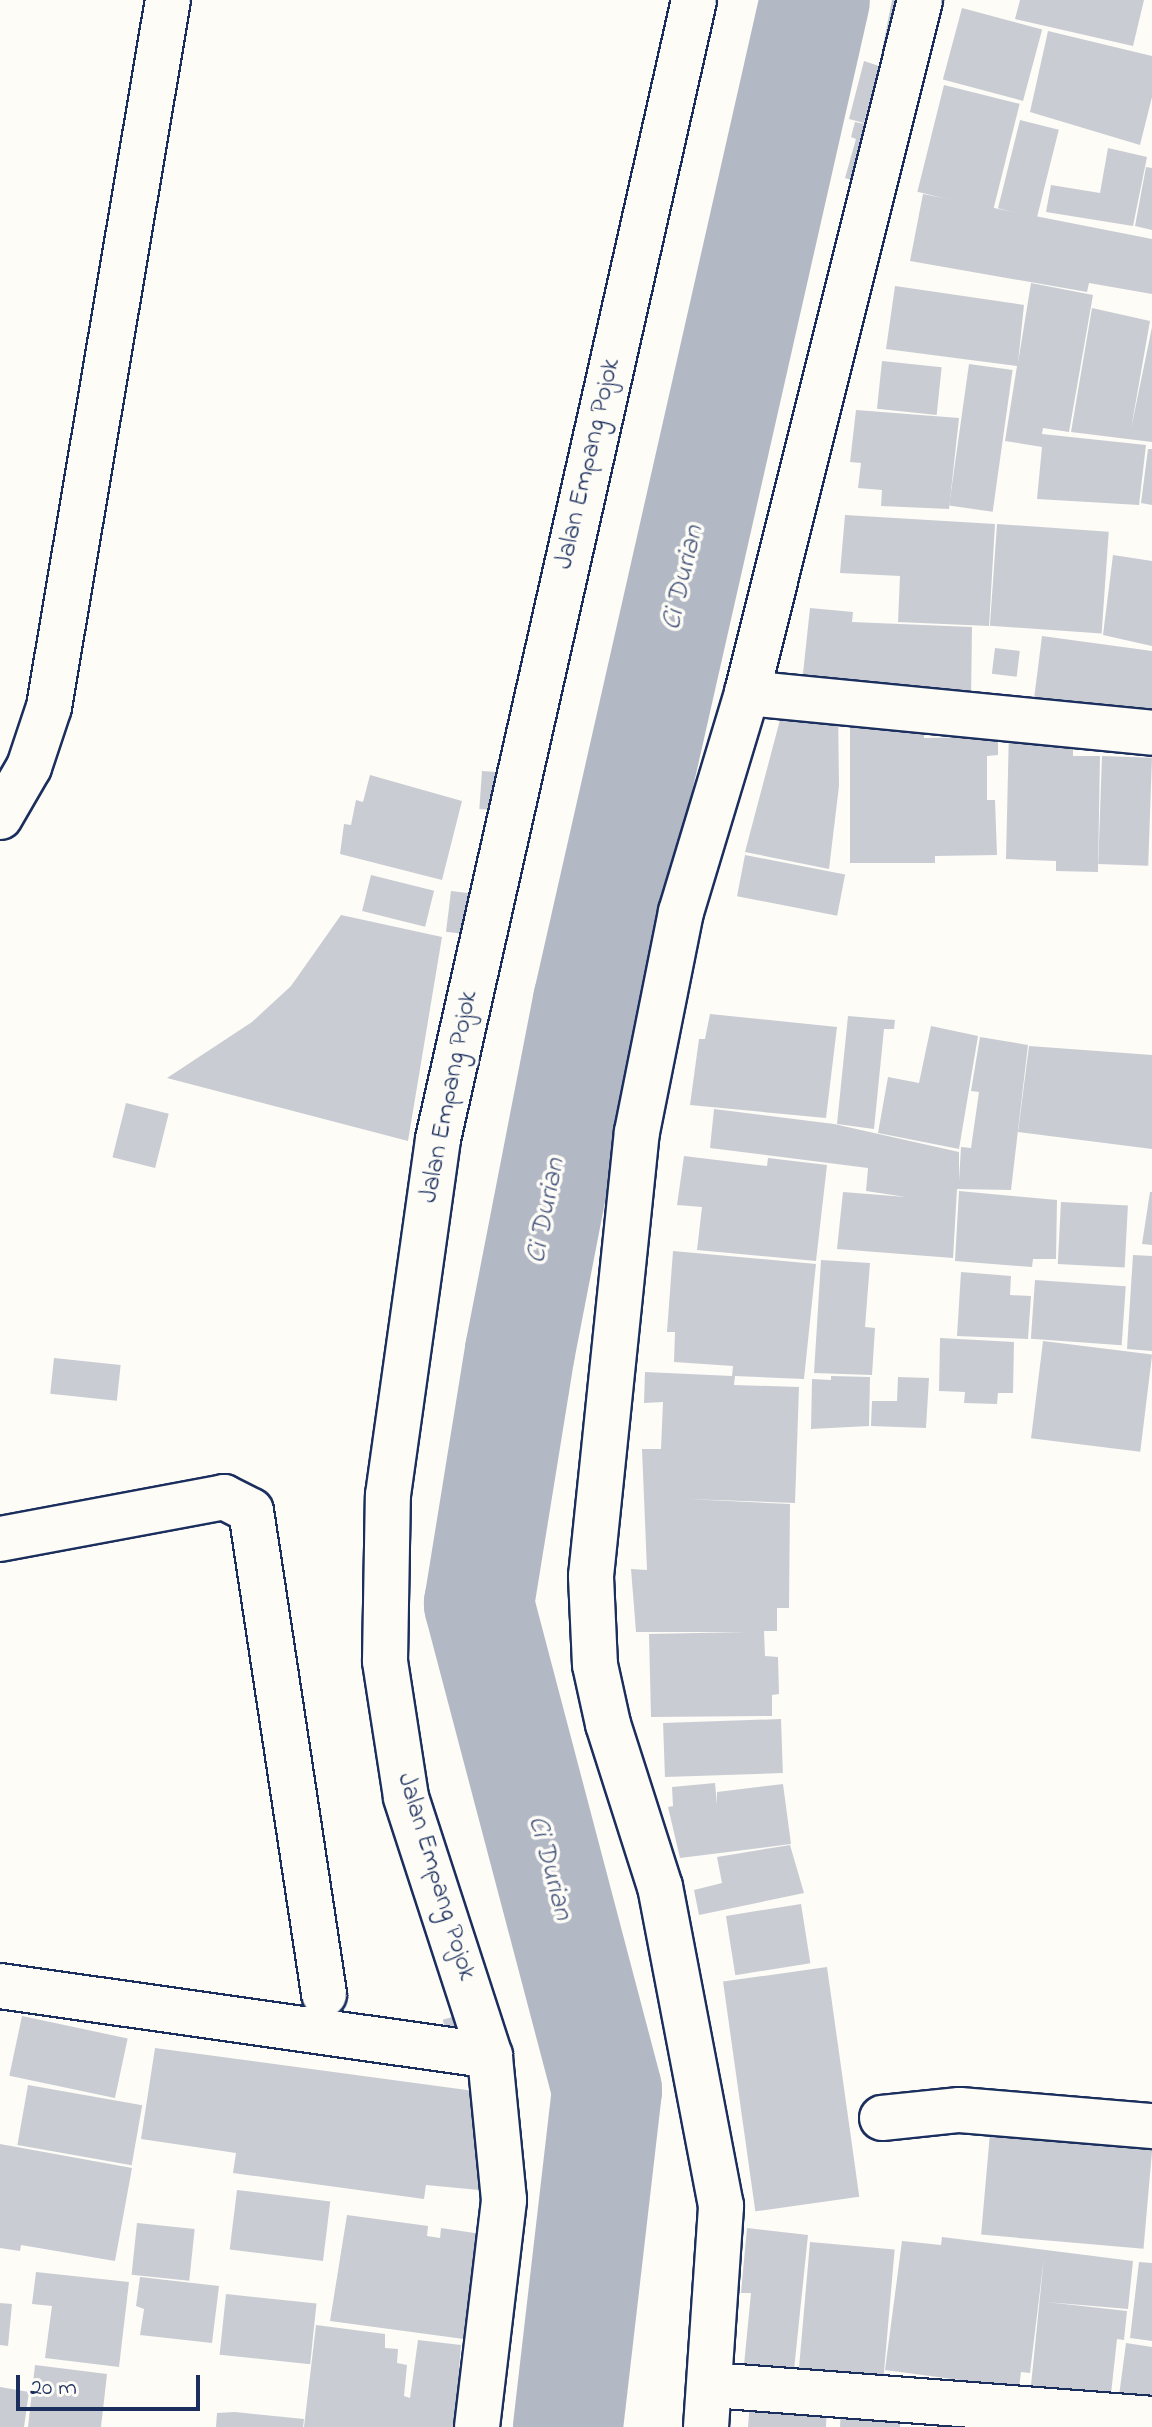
<!DOCTYPE html>
<html>
<head>
<meta charset="utf-8">
<style>
  body { margin:0 }
  #map { position:relative; width:1152px; height:2427px; overflow:hidden; background:#fdfcf7; font-family:"Indie Flower",sans-serif }
  div>[style] { position:absolute }
  [style*='--x'] { left:calc(var(--x)*1px); top:calc(var(--y)*1px); width:calc(var(--w)*1px); rotate:calc(var(--a)*1deg) }
  .river>* { height:110px; margin:-55px; padding:0 55px; transform-origin:55px; border-radius:55px; background:#b3b8c5 }
  .building>* { inset:0; background:#c9ccd3; transform-origin:0 0 }
  .roads { filter:drop-shadow(2px 0 #1b2f5e) drop-shadow(-2px 0 #1b2f5e) drop-shadow(0 2px #1b2f5e) drop-shadow(0 -2px #1b2f5e) }
  .street>* { height:44px; margin:-22px; padding:0 22px; transform-origin:22px; border-radius:22px; background:#fdfcf7 }
  span { translate:-50% -50%; white-space:nowrap; text-align:center; line-height:1.15; -webkit-text-stroke:7px #fdfcf7; paint-order:stroke }
  .street-label { font-size:26px; color:#1b2f5e }
  .water-label { font-size:28px; color:#49587d; font-style:italic }
  .scale { position:absolute; left:16px; top:2375px; width:184px; height:36px; box-sizing:border-box; border:4px solid #1b2f5e; border-top:0; padding-left:10px; font-size:24px; line-height:28px; white-space:nowrap; color:#1b2f5e; -webkit-text-stroke:6px #fdfcf7; paint-order:stroke }
</style>
</head>
<body>
<div id="map">
  <div class="river">
    <i style="--x:568;--y:2427;--w:339;--a:-83.4"></i>
    <i style="--x:607;--y:2090;--w:503;--a:-104.76"></i>
    <i style="--x:479;--y:1604;--w:256;--a:-80.8"></i>
    <i style="--x:520;--y:1351;--w:356;--a:-79"></i>
    <i style="--x:588;--y:1002;--w:1027;--a:-77.24"></i>
  </div>
  <div class="building">
    <i style="clip-path:polygon(892px 0,918px 0,896px 91px,874px 86px,864px 123px,849px 119px,864px 61px,879px 66px)"></i>
    <i style="clip-path:polygon(1020px 0,1144px 0,1133px 46px,1015px 19px)"></i>
    <i style="left:962px;top:8px;width:83px;height:74px;rotate:15deg"></i>
    <i style="clip-path:polygon(1048px 31px,1152px 56px,1152px 97px,1140px 145px,1030px 112px)"></i>
    <i style="left:944px;top:85px;width:78px;height:110px;rotate:14deg"></i>
    <i style="left:1020px;top:120px;width:40px;height:91px;rotate:14deg"></i>
    <i style="clip-path:polygon(855px 122px,888px 129px,872px 186px,845px 178px,856px 139px,851px 137px)"></i>
    <i style="clip-path:polygon(1108px 148px,1147px 157px,1133px 226px,1046px 212px,1051px 185px,1100px 193px)"></i>
    <i style="clip-path:polygon(1146px 167px,1152px 168px,1152px 230px,1135px 226px)"></i>
    <i style="clip-path:polygon(923px 194px,1152px 239px,1152px 294px,1089px 283px,1087px 292px,910px 261px)"></i>
    <i style="clip-path:polygon(1031px 283px,1093px 295px,1069px 432px,1043px 428px,1042px 434px,1146px 445px,1139px 505px,1037px 499px,1042px 447px,1005px 441px,1017px 366px,886px 349px,895px 286px,1024px 305px,1018px 363px)"></i>
    <i style="clip-path:polygon(1092px 308px,1150px 321px,1131px 429px,1152px 327px,1152px 442px,1071px 432px)"></i>
    <i style="left:882px;top:361px;width:60px;height:48px;rotate:6deg"></i>
    <i style="left:969px;top:364px;width:44px;height:143px;rotate:8deg"></i>
    <i style="clip-path:polygon(856px 410px,959px 418px,949px 509px,881px 506px,882px 490px,858px 488px,861px 463px,850px 462px)"></i>
    <i style="clip-path:polygon(1148px 449px,1152px 449px,1152px 505px,1141px 503px)"></i>
    <i style="clip-path:polygon(845px 515px,995px 524px,989px 626px,898px 622px,900px 576px,840px 573px)"></i>
    <i style="left:997px;top:524px;width:112px;height:102px;rotate:4deg"></i>
    <i style="clip-path:polygon(1113px 555px,1152px 561px,1152px 646px,1103px 635px)"></i>
    <i style="clip-path:polygon(810px 608px,853px 612px,852px 622px,972px 627px,971px 701px,802px 683px)"></i>
    <i style="clip-path:polygon(1042px 636px,1152px 651px,1152px 725px,1074px 717px,1075px 702px,1034px 699px)"></i>
    <i style="left:995px;top:648px;width:25px;height:26px;rotate:7deg"></i>
    <i style="clip-path:polygon(785px 701px,838px 706px,839px 786px,829px 869px,745px 852px)"></i>
    <i style="clip-path:polygon(923px 713px,924px 738px,979px 737px,998px 724px,998px 755px,987px 756px,987px 800px,995px 800px,997px 855px,935px 856px,935px 863px,850px 863px,850px 723px)"></i>
    <i style="clip-path:polygon(1009px 729px,1073px 730px,1073px 756px,1100px 756px,1098px 872px,1056px 871px,1056px 861px,1006px 859px)"></i>
    <i style="left:1102px;top:756px;width:50px;height:108px;rotate:2deg"></i>
    <i style="left:482px;top:771px;width:28px;height:38px;rotate:4deg"></i>
    <i style="clip-path:polygon(370px 775px,462px 801px,442px 880px,340px 854px,344px 824px,351px 825px,356px 800px,363px 802px)"></i>
    <i style="left:745px;top:855px;width:102px;height:42px;rotate:11deg"></i>
    <i style="left:371px;top:875px;width:65px;height:37px;rotate:14deg"></i>
    <i style="left:451px;top:891px;width:25px;height:41px;rotate:7deg"></i>
    <i style="clip-path:polygon(341px 915px,442px 937px,408px 1141px,167px 1078px,252px 1022px,291px 986px)"></i>
    <i style="clip-path:polygon(710px 1014px,837px 1027px,826px 1118px,690px 1105px,699px 1039px,705px 1039px)"></i>
    <i style="clip-path:polygon(848px 1016px,895px 1020px,894px 1029px,884px 1029px,874px 1129px,837px 1124px)"></i>
    <i style="clip-path:polygon(931px 1026px,978px 1036px,959px 1149px,878px 1133px,888px 1077px,919px 1083px)"></i>
    <i style="clip-path:polygon(980px 1037px,1028px 1045px,1011px 1190px,957px 1189px,953px 1258px,837px 1249px,843px 1192px,906px 1197px,866px 1191px,868px 1168px,710px 1148px,714px 1109px,834px 1124px,959px 1152px,959px 1181px,961px 1147px,971px 1148px,979px 1092px,971px 1091px)"></i>
    <i style="clip-path:polygon(1029px 1046px,1152px 1055px,1152px 1149px,1018px 1132px)"></i>
    <i style="left:126px;top:1103px;width:44px;height:56px;rotate:14deg"></i>
    <i style="clip-path:polygon(684px 1156px,767px 1166px,768px 1158px,827px 1165px,816px 1261px,697px 1250px,702px 1207px,677px 1205px)"></i>
    <i style="clip-path:polygon(959px 1191px,1057px 1200px,1056px 1259px,1033px 1259px,1032px 1267px,955px 1261px)"></i>
    <i style="clip-path:polygon(1150px 1192px,1152px 1192px,1152px 1245px,1142px 1244px)"></i>
    <i style="left:1061px;top:1202px;width:67px;height:62px;rotate:3deg"></i>
    <i style="clip-path:polygon(673px 1251px,816px 1264px,804px 1379px,735px 1376px,734px 1385px,799px 1387px,795px 1503px,687px 1499px,790px 1504px,789px 1608px,777px 1608px,777px 1631px,764px 1631px,765px 1656px,778px 1657px,779px 1694px,772px 1695px,772px 1716px,651px 1717px,649px 1634px,747px 1632px,636px 1632px,631px 1569px,647px 1570px,642px 1449px,661px 1449px,663px 1402px,644px 1403px,645px 1372px,732px 1376px,733px 1366px,674px 1362px,675px 1332px,667px 1332px)"></i>
    <i style="clip-path:polygon(1133px 1255px,1152px 1256px,1152px 1351px,1127px 1349px)"></i>
    <i style="clip-path:polygon(821px 1260px,870px 1263px,865px 1327px,875px 1328px,872px 1375px,814px 1373px)"></i>
    <i style="clip-path:polygon(961px 1272px,1011px 1276px,1010px 1295px,1031px 1296px,1028px 1339px,957px 1336px)"></i>
    <i style="left:1035px;top:1280px;width:91px;height:59px;rotate:4deg"></i>
    <i style="clip-path:polygon(940px 1338px,1014px 1342px,1013px 1393px,998px 1393px,997px 1404px,964px 1403px,965px 1392px,939px 1391px)"></i>
    <i style="left:1043px;top:1341px;width:110px;height:98px;rotate:7deg"></i>
    <i style="left:54px;top:1358px;width:67px;height:36px;rotate:6deg"></i>
    <i style="clip-path:polygon(831px 1376px,870px 1377px,869px 1426px,811px 1429px,812px 1379px,831px 1380px)"></i>
    <i style="clip-path:polygon(898px 1377px,929px 1378px,926px 1428px,871px 1426px,872px 1401px,897px 1401px)"></i>
    <i style="left:781px;top:1719px;width:54px;height:118px;rotate:88deg"></i>
    <i style="clip-path:polygon(715px 1783px,717px 1805px,717px 1792px,783px 1784px,791px 1844px,680px 1858px,668px 1807px,673px 1806px,672px 1787px)"></i>
    <i style="clip-path:polygon(790px 1845px,804px 1893px,699px 1915px,694px 1890px,722px 1883px,717px 1857px)"></i>
    <i style="left:801px;top:1904px;width:60px;height:76px;rotate:81deg"></i>
    <i style="left:827px;top:1967px;width:232px;height:105px;rotate:82deg"></i>
    <i style="left:459px;top:2015px;width:19px;height:17px;rotate:74deg"></i>
    <i style="left:22px;top:2016px;width:108px;height:61px;rotate:12deg"></i>
    <i style="clip-path:polygon(155px 2048px,489px 2093px,479px 2190px,426px 2185px,424px 2199px,233px 2173px,236px 2153px,141px 2139px)"></i>
    <i style="left:28px;top:2085px;width:116px;height:61px;rotate:10deg"></i>
    <i style="left:990px;top:2133px;width:163px;height:102px;rotate:5deg"></i>
    <i style="clip-path:polygon(0 2144px,132px 2168px,115px 2261px,21px 2245px,20px 2251px,0 2248px)"></i>
    <i style="left:237px;top:2190px;width:94px;height:60px;rotate:7deg"></i>
    <i style="clip-path:polygon(347px 2215px,428px 2226px,427px 2236px,440px 2238px,441px 2228px,481px 2234px,486px 2342px,330px 2321px)"></i>
    <i style="left:137px;top:2223px;width:58px;height:52px;rotate:6deg"></i>
    <i style="clip-path:polygon(747px 2228px,808px 2235px,794px 2370px,744px 2365px,751px 2293px,741px 2293px)"></i>
    <i style="clip-path:polygon(942px 2237px,1133px 2261px,1128px 2309px,1046px 2302px,1127px 2311px,1124px 2340px,1117px 2339px,1110px 2403px,1030px 2395px,1044px 2257px,1030px 2373px,1021px 2372px,1018px 2395px,988px 2392px,990px 2384px,885px 2370px,902px 2241px,941px 2245px)"></i>
    <i style="left:810px;top:2242px;width:85px;height:134px;rotate:5deg"></i>
    <i style="clip-path:polygon(1139px 2262px,1152px 2263px,1152px 2341px,1130px 2338px)"></i>
    <i style="clip-path:polygon(36px 2272px,129px 2282px,119px 2367px,45px 2358px,52px 2306px,32px 2304px)"></i>
    <i style="clip-path:polygon(140px 2277px,219px 2286px,212px 2343px,140px 2335px,144px 2309px,136px 2306px)"></i>
    <i style="left:226px;top:2294px;width:91px;height:61px;rotate:6deg"></i>
    <i style="clip-path:polygon(0 2303px,12px 2304px,8px 2346px,0 2345px)"></i>
    <i style="clip-path:polygon(316px 2325px,385px 2334px,385px 2348px,398px 2349px,397px 2363px,407px 2365px,404px 2396px,410px 2398px,418px 2340px,461px 2345px,459px 2369px,481px 2372px,470px 2427px,304px 2427px)"></i>
    <i style="clip-path:polygon(1126px 2343px,1152px 2347px,1152px 2415px,1117px 2411px)"></i>
    <i style="clip-path:polygon(35px 2365px,107px 2374px,101px 2427px,28px 2427px)"></i>
    <i style="clip-path:polygon(0 2387px,29px 2392px,24px 2427px,0 2427px)"></i>
    <i style="clip-path:polygon(750px 2401px,827px 2405px,826px 2427px,748px 2427px)"></i>
    <i style="clip-path:polygon(841px 2407px,901px 2411px,900px 2427px,840px 2427px)"></i>
    <i style="clip-path:polygon(235px 2412px,304px 2419px,303px 2427px,216px 2427px,217px 2413px)"></i>
  </div>
  <div class="roads">
    <div class="street">
      <i style="--x:747;--y:693;--w:407;--a:5.6"></i>
      <i style="--x:0;--y:817;--w:58;--a:-59.9"></i>
      <i style="--x:29;--y:767;--w:63;--a:-71.6"></i>
      <i style="--x:49;--y:707;--w:717;--a:-80.45"></i>
      <i style="--x:0;--y:1539;--w:228;--a:-10.6"></i>
      <i style="--x:224;--y:1497;--w:30;--a:27"></i>
      <i style="--x:251;--y:1511;--w:489;--a:81.4"></i>
      <i style="--x:0;--y:1986;--w:495;--a:8.1"></i>
      <i style="--x:882;--y:2118;--w:78;--a:-5.9"></i>
      <i style="--x:960;--y:2110;--w:193;--a:4.8"></i>
      <i style="--x:712;--y:2385;--w:441;--a:4.4"></i>
      <i style="--x:477;--y:2427;--w:229;--a:-83.2"></i>
      <i style="--x:504;--y:2200;--w:145;--a:-95.6"></i>
      <i style="--x:490;--y:2056;--w:272;--a:-108"></i>
      <i style="--x:406;--y:1797;--w:138;--a:-98.8"></i>
      <i style="--x:385;--y:1661;--w:166;--a:-89"></i>
      <i style="--x:388;--y:1495;--w:359;--a:-82"></i>
      <i style="--x:438;--y:1139;--w:1167;--a:-77.33"></i>
      <i style="--x:706;--y:2427;--w:222;--a:-86.1"></i>
      <i style="--x:721;--y:2206;--w:325;--a:-100.8"></i>
      <i style="--x:660;--y:1887;--w:171;--a:-107.7"></i>
      <i style="--x:608;--y:1724;--w:60;--a:-102.4"></i>
      <i style="--x:595;--y:1665;--w:89;--a:-92.6"></i>
      <i style="--x:591;--y:1576;--w:446;--a:-84.1"></i>
      <i style="--x:637;--y:1132;--w:224;--a:-78.7"></i>
      <i style="--x:681;--y:912;--w:229;--a:-73.2"></i>
      <i style="--x:747;--y:693;--w:714;--a:-75.98"></i>
    </div>
  </div>
  <div class="street-label">
    <span style="left:589px;top:464px;rotate:-77deg">Jalan Empang Pojok</span>
    <span style="left:450px;top:1097px;rotate:-79deg">Jalan Empang Pojok</span>
    <span style="left:435px;top:1877px;rotate:73deg">Jalan Empang Pojok</span>
  </div>
  <div class="water-label">
    <span style="left:684px;top:578px;rotate:-77deg">Ci Durian</span>
    <span style="left:547px;top:1211px;rotate:-79deg">Ci Durian</span>
    <span style="left:549px;top:1868px;rotate:75deg">Ci Durian</span>
  </div>
  <div class="scale">20 m</div>
</div>
</body>
</html>
